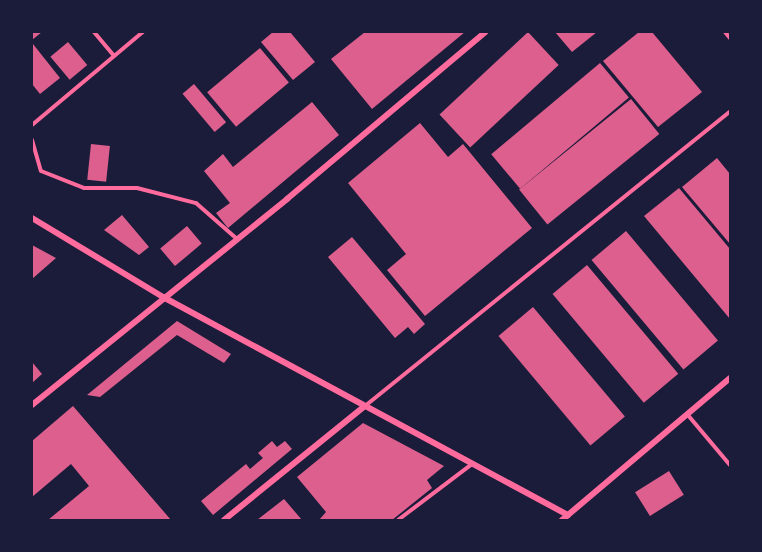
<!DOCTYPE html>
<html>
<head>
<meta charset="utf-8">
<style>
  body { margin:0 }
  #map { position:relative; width:762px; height:552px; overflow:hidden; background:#1b1b3a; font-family:"Public Sans",sans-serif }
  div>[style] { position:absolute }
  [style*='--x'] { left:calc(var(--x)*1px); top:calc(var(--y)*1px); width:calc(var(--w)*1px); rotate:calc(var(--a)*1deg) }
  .building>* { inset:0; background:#dd5f8e; transform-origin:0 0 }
  .service>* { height:4px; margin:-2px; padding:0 2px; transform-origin:2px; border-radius:2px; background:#ff6b9d }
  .minor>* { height:6px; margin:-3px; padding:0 3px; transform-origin:3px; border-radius:3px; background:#ff6b9d }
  span { translate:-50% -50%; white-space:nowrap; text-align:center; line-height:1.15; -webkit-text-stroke:5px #1b1b3a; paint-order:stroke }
  .frame { position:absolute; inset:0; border:33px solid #1b1b3a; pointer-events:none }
</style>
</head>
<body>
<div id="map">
  <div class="building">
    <i style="clip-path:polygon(32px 32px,42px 32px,32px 40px)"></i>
    <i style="clip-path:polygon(273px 32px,290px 32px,315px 62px,293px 80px,261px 42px)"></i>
    <i style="clip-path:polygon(365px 32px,465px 32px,372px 109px,331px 59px)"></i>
    <i style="left:528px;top:32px;width:45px;height:121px;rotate:47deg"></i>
    <i style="clip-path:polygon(555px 32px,597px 32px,572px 52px)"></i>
    <i style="clip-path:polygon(639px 32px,652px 32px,702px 92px,658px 127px,603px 61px)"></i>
    <i style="left:68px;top:42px;width:30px;height:23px;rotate:50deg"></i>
    <i style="clip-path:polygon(33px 44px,60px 78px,40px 94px,32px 84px)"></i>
    <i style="left:260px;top:48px;width:45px;height:69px;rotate:50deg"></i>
    <i style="left:600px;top:63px;width:45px;height:142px;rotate:50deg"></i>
    <i style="left:194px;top:84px;width:50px;height:15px;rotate:50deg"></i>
    <i style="left:631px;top:99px;width:45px;height:144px;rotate:51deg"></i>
    <i style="clip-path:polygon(312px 102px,339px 135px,228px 228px,216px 213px,230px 203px,204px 171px,223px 154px,233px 167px)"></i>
    <i style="clip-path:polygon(420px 123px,448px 157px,463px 144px,532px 228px,425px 316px,387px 270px,406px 254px,348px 183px)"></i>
    <i style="left:91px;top:144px;width:19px;height:36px;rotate:6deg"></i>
    <i style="clip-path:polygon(717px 158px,730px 174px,730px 244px,682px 187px)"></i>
    <i style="clip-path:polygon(679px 188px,730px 249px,730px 319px,644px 216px)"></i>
    <i style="clip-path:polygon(122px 215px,149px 247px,139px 255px,104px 230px)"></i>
    <i style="left:187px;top:226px;width:23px;height:35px;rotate:50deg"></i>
    <i style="left:626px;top:231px;width:143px;height:45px;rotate:50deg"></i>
    <i style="clip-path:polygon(352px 237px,425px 324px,414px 334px,408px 327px,395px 338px,328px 257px)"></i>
    <i style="clip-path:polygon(32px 245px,56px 258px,32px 279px)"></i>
    <i style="left:587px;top:265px;width:142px;height:45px;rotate:50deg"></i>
    <i style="left:533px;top:307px;width:143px;height:45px;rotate:50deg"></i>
    <i style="clip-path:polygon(177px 321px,231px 354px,224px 363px,177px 335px,100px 397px,87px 395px)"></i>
    <i style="clip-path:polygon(32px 362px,42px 374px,32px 383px)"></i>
    <i style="clip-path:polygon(73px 406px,171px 520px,48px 520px,89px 486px,71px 464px,32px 497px,32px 441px)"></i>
    <i style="clip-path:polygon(363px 423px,444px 466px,427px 480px,432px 488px,392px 520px,319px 520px,326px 512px,297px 477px)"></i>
    <i style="clip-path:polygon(272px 441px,277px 447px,285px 441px,292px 449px,213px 515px,201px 501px,246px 464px,250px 469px,263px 458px,258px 453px)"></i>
    <i style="left:669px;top:471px;width:28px;height:40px;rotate:58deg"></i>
    <i style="clip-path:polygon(284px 499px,302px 520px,257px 520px)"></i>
  </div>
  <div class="service">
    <i style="--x:94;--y:32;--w:31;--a:50"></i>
    <i style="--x:725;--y:32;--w:8;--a:50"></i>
    <i style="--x:32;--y:125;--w:145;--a:-40"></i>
    <i style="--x:32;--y:140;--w:32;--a:74"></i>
    <i style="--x:41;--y:171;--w:46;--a:21.6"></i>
    <i style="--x:84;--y:188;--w:53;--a:0"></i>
    <i style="--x:137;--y:188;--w:61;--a:14.3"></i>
    <i style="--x:196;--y:203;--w:55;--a:41.3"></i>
    <i style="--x:365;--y:406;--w:469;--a:-38.9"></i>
    <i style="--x:687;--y:414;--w:67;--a:49.9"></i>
    <i style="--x:398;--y:520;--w:93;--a:-37.1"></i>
  </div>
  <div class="minor">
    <i style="--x:32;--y:218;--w:153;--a:31.1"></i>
    <i style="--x:163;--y:297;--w:460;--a:28.3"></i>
    <i style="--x:32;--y:405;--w:328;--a:-38.9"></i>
    <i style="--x:287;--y:199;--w:259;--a:-40.1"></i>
    <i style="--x:224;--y:520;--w:181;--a:-39"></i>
    <i style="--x:562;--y:520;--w:220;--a:-40.2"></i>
  </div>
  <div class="frame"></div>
</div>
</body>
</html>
